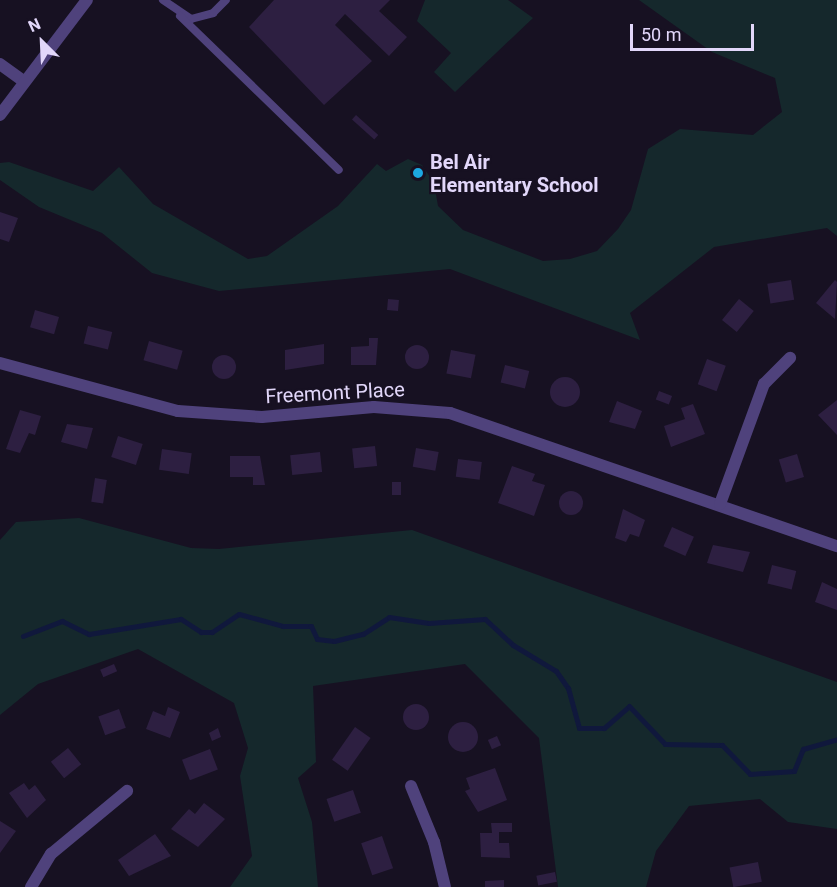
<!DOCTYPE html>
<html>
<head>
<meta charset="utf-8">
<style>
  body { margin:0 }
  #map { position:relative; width:837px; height:887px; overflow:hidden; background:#171122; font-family:Roboto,sans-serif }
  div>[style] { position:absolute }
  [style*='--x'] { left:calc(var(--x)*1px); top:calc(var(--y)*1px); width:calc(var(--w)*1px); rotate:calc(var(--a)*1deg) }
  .green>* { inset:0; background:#15282c }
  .stream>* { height:5px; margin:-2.5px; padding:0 2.5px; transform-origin:2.5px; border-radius:2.5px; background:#10183c }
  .building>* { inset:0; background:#2d1f41; transform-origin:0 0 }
  .round { border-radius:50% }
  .service>* { height:8px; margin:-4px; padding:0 4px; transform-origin:4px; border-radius:4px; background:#4f427c }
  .minor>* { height:12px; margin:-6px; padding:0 6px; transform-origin:6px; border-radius:6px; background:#4f427c }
  .dots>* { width:16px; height:16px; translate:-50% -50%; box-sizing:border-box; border:3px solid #171122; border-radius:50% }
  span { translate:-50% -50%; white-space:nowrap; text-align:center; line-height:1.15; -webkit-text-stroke:4.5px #171122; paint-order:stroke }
  .poi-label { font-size:20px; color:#e2d7fa; font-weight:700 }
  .left { translate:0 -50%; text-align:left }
  .street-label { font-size:20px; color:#e2d7fa }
  .north { position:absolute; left:12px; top:12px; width:60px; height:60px; -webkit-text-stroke:4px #171122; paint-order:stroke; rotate:336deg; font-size:16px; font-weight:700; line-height:24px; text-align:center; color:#e2d7fa }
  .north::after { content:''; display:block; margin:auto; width:21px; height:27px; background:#e2d7fa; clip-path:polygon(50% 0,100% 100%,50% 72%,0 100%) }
  .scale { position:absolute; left:630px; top:24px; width:124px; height:27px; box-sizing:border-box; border:3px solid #e2d7fa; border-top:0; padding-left:8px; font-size:18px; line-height:21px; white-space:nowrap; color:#e2d7fa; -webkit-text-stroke:4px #171122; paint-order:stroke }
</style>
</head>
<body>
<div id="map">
  <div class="green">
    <i style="clip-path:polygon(425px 0,508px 0,533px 18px,455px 92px,434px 72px,451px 53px,417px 21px)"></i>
    <i style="clip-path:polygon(639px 0,837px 0,837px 236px,827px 228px,714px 247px,630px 313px,640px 340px,450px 269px,219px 291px,152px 273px,102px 233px,39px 207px,0 180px,0 163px,9px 162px,93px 191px,119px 167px,153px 204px,248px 259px,267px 256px,338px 206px,377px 164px,386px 171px,408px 159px,422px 165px,434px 183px,438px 206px,463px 230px,543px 261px,570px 259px,597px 251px,618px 229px,631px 210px,648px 149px,680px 129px,753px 135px,782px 112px,775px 78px,712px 52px)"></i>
    <i style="clip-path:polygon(79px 518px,191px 548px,219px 549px,412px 530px,837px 682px,837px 829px,788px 822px,760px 799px,689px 806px,656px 851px,646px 887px,558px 887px,539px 738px,465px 664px,313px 686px,316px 762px,298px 778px,312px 822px,318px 887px,230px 887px,252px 856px,240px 776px,248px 748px,234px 703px,138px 649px,38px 684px,0 715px,0 540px,16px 522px)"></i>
  </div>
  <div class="stream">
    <i style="--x:23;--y:636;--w:42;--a:-21"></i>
    <i style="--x:62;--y:621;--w:30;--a:26"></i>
    <i style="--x:89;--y:634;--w:93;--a:-9.3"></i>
    <i style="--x:181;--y:619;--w:24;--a:33"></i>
    <i style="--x:201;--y:632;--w:11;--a:0"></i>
    <i style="--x:212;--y:632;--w:32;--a:-34"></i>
    <i style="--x:239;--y:614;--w:46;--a:15.3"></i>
    <i style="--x:283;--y:626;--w:28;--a:0"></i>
    <i style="--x:311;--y:626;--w:14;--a:65"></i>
    <i style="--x:317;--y:639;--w:17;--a:7"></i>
    <i style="--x:334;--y:641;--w:30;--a:-14"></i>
    <i style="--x:363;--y:634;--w:31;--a:-33"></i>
    <i style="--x:389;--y:617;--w:40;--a:8.5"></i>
    <i style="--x:429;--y:623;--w:56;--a:-4.1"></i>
    <i style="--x:485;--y:619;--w:38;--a:43"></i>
    <i style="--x:513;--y:645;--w:50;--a:31.2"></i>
    <i style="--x:556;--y:671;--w:21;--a:55"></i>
    <i style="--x:568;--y:688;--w:41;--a:74.6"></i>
    <i style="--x:579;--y:728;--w:25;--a:0"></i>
    <i style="--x:604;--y:728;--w:33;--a:-41"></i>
    <i style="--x:629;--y:706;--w:52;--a:46.5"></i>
    <i style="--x:665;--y:744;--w:57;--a:1"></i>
    <i style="--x:722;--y:745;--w:40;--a:46"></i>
    <i style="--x:750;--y:774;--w:44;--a:-3.9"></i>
    <i style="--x:794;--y:771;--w:24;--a:-68"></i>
    <i style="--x:803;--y:749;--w:35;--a:-16"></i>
  </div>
  <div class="building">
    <i style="clip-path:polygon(274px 0,390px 0,379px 11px,407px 37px,389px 56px,345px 14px,335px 25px,372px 61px,324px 105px,249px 27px)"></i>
    <i style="left:356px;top:115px;width:30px;height:6px;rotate:42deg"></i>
    <i style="clip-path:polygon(0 212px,18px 218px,9px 242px,0 239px)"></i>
    <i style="left:791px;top:280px;width:20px;height:24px;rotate:81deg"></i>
    <i style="clip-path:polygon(835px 280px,837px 282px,835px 319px,816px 303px)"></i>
    <i style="left:388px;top:299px;width:11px;height:11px;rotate:5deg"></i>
    <i style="left:739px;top:299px;width:19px;height:27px;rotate:39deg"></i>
    <i style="left:35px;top:310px;width:25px;height:18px;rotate:16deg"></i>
    <i style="left:88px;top:326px;width:25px;height:18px;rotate:14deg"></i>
    <i style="clip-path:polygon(369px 338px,378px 338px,376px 365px,351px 365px,351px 347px,369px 346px)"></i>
    <i style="left:149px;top:341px;width:35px;height:20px;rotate:16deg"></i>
    <i style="clip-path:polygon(324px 344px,324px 364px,285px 370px,285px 350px)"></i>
    <i class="round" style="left:405px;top:345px;width:24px;height:24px"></i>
    <i style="left:451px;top:350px;width:25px;height:24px;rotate:11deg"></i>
    <i class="round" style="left:212px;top:355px;width:24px;height:24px"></i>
    <i style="left:707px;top:359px;width:20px;height:27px;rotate:20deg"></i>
    <i style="left:505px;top:365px;width:25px;height:18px;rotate:14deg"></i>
    <i class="round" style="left:550px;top:377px;width:30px;height:30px"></i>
    <i style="left:659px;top:391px;width:14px;height:9px;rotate:21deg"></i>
    <i style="clip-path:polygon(837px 400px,837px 435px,818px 415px)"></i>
    <i style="clip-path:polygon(617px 401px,642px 411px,635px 429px,609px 422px)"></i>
    <i style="clip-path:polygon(693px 404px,705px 434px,671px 447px,664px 426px,685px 419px,681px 408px)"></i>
    <i style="clip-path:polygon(20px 410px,41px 416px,35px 435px,29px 433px,20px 453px,6px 449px)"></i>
    <i style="clip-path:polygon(67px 424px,93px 428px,87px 449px,61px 442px)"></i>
    <i style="left:118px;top:436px;width:26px;height:22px;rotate:18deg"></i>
    <i style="left:375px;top:446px;width:20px;height:23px;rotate:84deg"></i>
    <i style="left:416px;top:448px;width:23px;height:19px;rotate:10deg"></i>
    <i style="left:162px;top:449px;width:30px;height:21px;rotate:8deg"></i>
    <i style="left:320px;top:452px;width:20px;height:30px;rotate:84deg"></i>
    <i style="left:797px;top:454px;width:24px;height:19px;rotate:73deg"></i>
    <i style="clip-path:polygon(230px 456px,260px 456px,265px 485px,253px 485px,253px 477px,230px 477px)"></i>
    <i style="left:458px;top:459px;width:24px;height:18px;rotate:7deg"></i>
    <i style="clip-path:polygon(512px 466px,535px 474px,532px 481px,545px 485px,534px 516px,498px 503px)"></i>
    <i style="left:95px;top:478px;width:12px;height:24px;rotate:9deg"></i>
    <i style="left:392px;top:482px;width:9px;height:13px"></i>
    <i class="round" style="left:559px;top:491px;width:24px;height:24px"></i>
    <i style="clip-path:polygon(623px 509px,645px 520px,639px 537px,630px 534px,626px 542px,615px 538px)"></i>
    <i style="left:672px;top:527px;width:24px;height:21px;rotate:24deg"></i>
    <i style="clip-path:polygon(713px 545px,750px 552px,743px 572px,707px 563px)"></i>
    <i style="left:772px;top:565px;width:25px;height:19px;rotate:14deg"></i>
    <i style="clip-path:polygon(822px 582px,837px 589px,837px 610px,815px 602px)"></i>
    <i style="left:114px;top:664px;width:8px;height:15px;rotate:67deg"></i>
    <i class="round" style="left:403px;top:704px;width:26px;height:26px"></i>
    <i style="clip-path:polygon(168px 707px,180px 712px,170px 738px,146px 729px,153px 711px,165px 716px)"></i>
    <i style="left:119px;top:709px;width:20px;height:22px;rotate:70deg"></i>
    <i class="round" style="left:448px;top:722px;width:30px;height:30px"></i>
    <i style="left:355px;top:727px;width:19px;height:40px;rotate:35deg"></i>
    <i style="clip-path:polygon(218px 728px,221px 737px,212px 741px,209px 733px)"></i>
    <i style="left:497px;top:736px;width:10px;height:10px;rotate:66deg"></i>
    <i style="left:68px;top:748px;width:21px;height:22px;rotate:51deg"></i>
    <i style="left:210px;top:749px;width:22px;height:30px;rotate:69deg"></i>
    <i style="clip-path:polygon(495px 768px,507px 800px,478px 812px,465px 791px,470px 789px,466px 778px)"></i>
    <i style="clip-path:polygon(24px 783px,29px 790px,35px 785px,46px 800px,27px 818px,9px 793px)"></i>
    <i style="left:353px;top:790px;width:24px;height:28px;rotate:71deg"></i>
    <i style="clip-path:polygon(204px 803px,225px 819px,198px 847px,171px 829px,189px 809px,195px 814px)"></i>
    <i style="clip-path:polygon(0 821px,16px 831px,0 853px)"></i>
    <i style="clip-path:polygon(491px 823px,512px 823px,512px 832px,499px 832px,499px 843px,509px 843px,510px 858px,481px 857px,480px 833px,492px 833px)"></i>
    <i style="clip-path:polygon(155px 834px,171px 856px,129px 876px,118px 860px)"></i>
    <i style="left:382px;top:836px;width:34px;height:22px;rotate:71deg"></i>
    <i style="left:758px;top:862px;width:20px;height:29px;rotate:79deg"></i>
    <i style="left:555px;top:872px;width:10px;height:19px;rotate:79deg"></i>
    <i style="clip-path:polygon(504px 880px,504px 887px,485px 887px,485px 881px)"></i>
  </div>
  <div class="service">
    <i style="--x:163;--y:0;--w:34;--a:34"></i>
    <i style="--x:191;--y:19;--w:23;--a:-15"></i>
    <i style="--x:213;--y:13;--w:18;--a:-45"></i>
    <i style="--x:180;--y:16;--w:221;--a:44.1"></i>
  </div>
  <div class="minor">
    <i style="--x:0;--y:64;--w:27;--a:36"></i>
    <i style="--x:0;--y:115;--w:144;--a:-52.9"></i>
    <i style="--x:0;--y:363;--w:184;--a:15.1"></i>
    <i style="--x:178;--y:411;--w:84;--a:4.1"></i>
    <i style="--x:262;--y:417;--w:112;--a:-5.1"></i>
    <i style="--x:374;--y:407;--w:76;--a:4.5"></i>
    <i style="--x:450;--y:413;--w:409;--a:19"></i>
    <i style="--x:720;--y:504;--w:128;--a:-69.9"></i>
    <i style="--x:764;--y:384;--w:37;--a:-45"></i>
    <i style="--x:411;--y:786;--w:61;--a:67.7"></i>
    <i style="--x:434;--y:842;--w:46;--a:76.3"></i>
    <i style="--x:31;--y:887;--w:39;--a:-59"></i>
    <i style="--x:51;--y:854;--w:99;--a:-39.7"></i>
  </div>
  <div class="dots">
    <i style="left:418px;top:173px;background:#1ca8e1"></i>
  </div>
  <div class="poi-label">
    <span class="left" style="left:430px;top:174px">Bel Air<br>Elementary School</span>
  </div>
  <div class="street-label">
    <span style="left:335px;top:393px;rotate:-3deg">Freemont Place</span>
  </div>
  <div class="north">N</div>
  <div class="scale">50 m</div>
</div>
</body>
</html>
